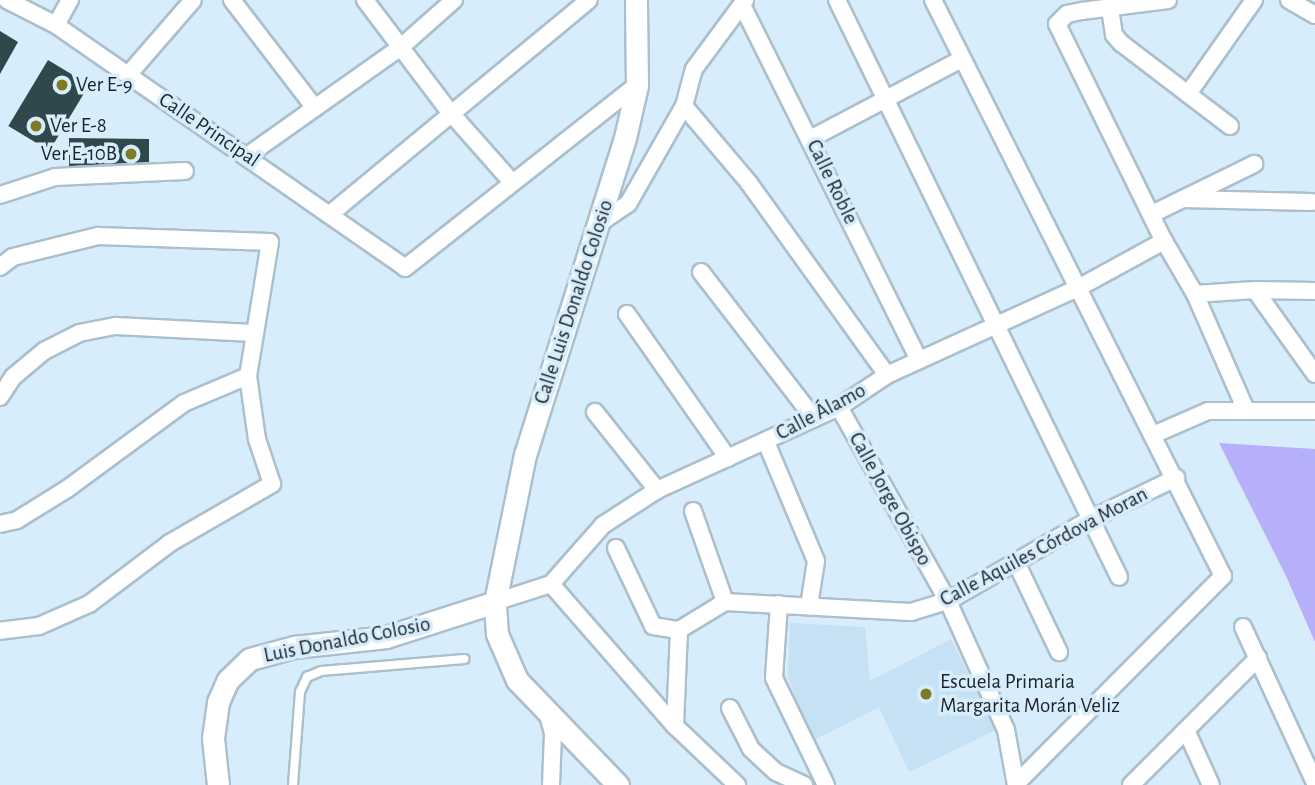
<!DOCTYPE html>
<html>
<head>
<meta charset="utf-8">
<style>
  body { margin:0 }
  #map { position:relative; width:1315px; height:785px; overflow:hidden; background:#d8edfb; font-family:"Alegreya Sans",sans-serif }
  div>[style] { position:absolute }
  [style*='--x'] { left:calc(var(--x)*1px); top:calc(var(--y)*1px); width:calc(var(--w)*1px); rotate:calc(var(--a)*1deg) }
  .built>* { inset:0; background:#c5e1f3 }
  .forest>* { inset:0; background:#b6affa }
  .building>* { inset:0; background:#30474b; transform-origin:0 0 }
  .roads { filter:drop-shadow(2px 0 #abbfcc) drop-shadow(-2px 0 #abbfcc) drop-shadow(0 2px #abbfcc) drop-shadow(0 -2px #abbfcc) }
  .lane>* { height:8px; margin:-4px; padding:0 4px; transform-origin:4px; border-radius:4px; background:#fff }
  .street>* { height:16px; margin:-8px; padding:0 8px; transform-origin:8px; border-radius:8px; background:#fff }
  .secondary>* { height:21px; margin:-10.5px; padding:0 10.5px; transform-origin:10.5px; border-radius:10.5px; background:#fff }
  .dots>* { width:19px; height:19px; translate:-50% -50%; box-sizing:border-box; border:4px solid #d8edfb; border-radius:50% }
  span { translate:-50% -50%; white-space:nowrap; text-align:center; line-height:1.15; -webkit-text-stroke:7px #d8edfb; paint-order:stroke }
  .poi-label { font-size:21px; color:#1c2429 }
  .left { translate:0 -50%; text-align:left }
  .right { translate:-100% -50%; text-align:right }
  .street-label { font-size:21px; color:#1c2429 }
</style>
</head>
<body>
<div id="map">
  <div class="built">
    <i style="clip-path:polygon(790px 623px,865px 627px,870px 681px,951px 639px,996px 730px,909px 772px,879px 707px,812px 741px,788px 677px)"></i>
  </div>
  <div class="forest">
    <i style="clip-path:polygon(1219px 443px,1315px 449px,1315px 642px,1286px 576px)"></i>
  </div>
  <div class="building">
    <i style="clip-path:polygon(0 31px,18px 42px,0 74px)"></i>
    <i style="left:48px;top:60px;width:48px;height:77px;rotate:31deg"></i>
    <i style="clip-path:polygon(69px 138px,149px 139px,149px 162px,69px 166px)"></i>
  </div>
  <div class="roads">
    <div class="lane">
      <i style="--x:293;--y:785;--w:93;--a:-85.7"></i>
      <i style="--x:300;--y:692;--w:17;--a:-65"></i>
      <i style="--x:307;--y:677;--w:15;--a:-23"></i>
      <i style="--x:321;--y:671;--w:144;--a:-4.8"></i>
    </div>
    <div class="street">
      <i style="--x:7;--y:0;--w:55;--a:27"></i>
      <i style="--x:56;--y:25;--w:425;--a:34.8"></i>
      <i style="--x:405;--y:268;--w:295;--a:-38.3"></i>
      <i style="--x:232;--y:0;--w:136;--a:52.5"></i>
      <i style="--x:365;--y:0;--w:139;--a:52.9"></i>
      <i style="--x:449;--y:111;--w:92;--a:48.5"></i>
      <i style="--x:837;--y:0;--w:642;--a:63.95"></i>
      <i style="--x:933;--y:0;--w:645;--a:63.28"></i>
      <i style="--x:1223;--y:576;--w:293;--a:134.9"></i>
      <i style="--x:1168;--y:0;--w:87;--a:172.7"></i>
      <i style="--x:1082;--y:11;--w:15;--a:169"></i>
      <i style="--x:1067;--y:14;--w:14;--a:135"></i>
      <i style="--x:1057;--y:24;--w:242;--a:63.8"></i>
      <i style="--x:1164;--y:241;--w:61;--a:59.7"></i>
      <i style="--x:1195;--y:294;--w:127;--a:66.3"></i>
      <i style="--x:1289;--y:0;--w:30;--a:30"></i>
      <i style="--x:742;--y:5;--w:397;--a:63.5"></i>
      <i style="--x:1110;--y:9;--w:26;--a:81"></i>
      <i style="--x:1114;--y:35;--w:11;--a:49"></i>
      <i style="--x:1121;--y:43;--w:137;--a:37.3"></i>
      <i style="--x:56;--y:25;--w:29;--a:-61"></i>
      <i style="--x:128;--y:75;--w:99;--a:-49.1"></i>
      <i style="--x:1188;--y:94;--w:115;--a:-54.9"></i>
      <i style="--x:684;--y:106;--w:101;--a:49.8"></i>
      <i style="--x:749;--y:183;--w:236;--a:54.3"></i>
      <i style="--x:810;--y:139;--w:170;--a:-27.8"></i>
      <i style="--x:247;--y:156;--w:189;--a:-35.3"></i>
      <i style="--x:401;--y:47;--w:71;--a:-41.6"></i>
      <i style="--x:0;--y:195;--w:58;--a:-18.1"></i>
      <i style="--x:55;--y:177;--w:130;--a:-2.6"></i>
      <i style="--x:1183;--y:199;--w:129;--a:1.3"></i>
      <i style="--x:1152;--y:214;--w:114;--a:-26.1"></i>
      <i style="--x:329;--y:215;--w:337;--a:-39.6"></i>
      <i style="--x:598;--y:224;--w:36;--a:-34"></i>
      <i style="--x:628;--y:204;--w:113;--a:-60.3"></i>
      <i style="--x:684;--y:106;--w:38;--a:-75"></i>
      <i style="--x:694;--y:69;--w:86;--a:-53.5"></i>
      <i style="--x:0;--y:267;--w:16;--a:-38"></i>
      <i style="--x:13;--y:257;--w:88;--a:-13.9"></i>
      <i style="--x:98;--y:236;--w:172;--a:2"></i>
      <i style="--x:270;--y:242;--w:136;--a:99.3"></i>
      <i style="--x:248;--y:376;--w:64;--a:81.9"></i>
      <i style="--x:257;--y:439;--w:47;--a:71.6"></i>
      <i style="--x:272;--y:484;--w:118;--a:150"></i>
      <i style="--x:170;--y:543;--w:101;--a:143"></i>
      <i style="--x:89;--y:604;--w:55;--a:156.3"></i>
      <i style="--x:39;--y:626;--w:39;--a:173"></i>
      <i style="--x:701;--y:272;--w:185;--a:52.3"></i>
      <i style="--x:1255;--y:290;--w:60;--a:1"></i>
      <i style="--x:1195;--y:294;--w:60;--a:-3.8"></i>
      <i style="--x:1255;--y:290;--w:103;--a:54.5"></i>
      <i style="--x:627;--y:314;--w:176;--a:55"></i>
      <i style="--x:0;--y:397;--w:24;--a:-57"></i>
      <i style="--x:13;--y:377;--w:40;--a:-40"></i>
      <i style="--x:44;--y:351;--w:39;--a:-27"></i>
      <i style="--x:79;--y:333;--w:38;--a:-11"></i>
      <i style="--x:116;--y:326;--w:137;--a:2.9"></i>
      <i style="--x:839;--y:407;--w:223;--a:60.7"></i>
      <i style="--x:948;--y:601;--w:141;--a:65.8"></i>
      <i style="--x:1006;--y:730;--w:56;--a:79.7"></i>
      <i style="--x:595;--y:412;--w:100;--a:51.5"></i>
      <i style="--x:1153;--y:435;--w:60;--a:-23.6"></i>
      <i style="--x:1208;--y:411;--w:107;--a:0"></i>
      <i style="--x:766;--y:442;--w:129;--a:67.2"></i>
      <i style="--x:816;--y:561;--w:46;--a:98.8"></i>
      <i style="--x:693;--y:511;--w:96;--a:70.6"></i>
      <i style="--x:0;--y:524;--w:17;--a:-13"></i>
      <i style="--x:17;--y:520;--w:59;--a:-31.8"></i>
      <i style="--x:67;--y:489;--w:145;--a:-36.3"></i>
      <i style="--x:184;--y:403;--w:69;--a:-22.9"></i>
      <i style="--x:616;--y:548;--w:86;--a:64.6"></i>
      <i style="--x:653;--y:626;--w:26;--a:9"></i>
      <i style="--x:1016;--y:562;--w:100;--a:64.5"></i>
      <i style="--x:551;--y:584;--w:189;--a:48.9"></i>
      <i style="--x:675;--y:726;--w:86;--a:43.6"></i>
      <i style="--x:495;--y:602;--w:59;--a:-17.8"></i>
      <i style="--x:551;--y:584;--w:79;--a:-48.6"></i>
      <i style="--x:603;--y:525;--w:64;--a:-32.9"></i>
      <i style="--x:657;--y:490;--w:200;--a:-24.5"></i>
      <i style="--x:839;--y:407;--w:58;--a:-33.7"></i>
      <i style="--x:887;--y:375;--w:212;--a:-24.5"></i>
      <i style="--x:1080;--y:287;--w:96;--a:-28.7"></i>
      <i style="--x:779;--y:604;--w:74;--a:93.9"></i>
      <i style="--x:774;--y:678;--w:119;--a:64.1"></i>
      <i style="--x:1243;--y:627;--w:172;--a:65.2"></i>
      <i style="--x:679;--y:630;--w:54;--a:-31.3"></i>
      <i style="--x:725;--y:602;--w:186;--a:3.1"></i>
      <i style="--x:911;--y:612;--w:39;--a:-17"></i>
      <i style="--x:948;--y:601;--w:163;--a:-29.9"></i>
      <i style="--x:1089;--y:520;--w:97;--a:-25.8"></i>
      <i style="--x:730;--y:708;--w:46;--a:62.9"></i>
      <i style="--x:751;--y:749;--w:34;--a:43"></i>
      <i style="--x:776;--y:772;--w:31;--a:25"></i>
      <i style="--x:547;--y:712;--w:22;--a:74"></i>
      <i style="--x:553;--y:733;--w:52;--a:92.2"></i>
      <i style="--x:675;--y:726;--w:96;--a:-87.6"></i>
      <i style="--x:1186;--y:730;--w:60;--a:65.6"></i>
      <i style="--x:1131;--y:785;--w:180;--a:-45"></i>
    </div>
    <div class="secondary">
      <i style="--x:218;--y:785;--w:47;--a:-96.1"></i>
      <i style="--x:213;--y:738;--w:36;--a:-82"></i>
      <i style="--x:218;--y:702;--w:24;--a:-66"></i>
      <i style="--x:228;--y:680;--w:30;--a:-44"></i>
      <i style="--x:250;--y:659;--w:46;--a:-15.3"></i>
      <i style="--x:294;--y:647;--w:93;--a:-6.2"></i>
      <i style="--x:386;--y:637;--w:114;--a:-17.8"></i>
      <i style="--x:618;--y:785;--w:146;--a:-133.9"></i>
      <i style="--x:517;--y:680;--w:50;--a:-113.5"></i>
      <i style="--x:497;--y:634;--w:32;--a:-94"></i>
      <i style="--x:495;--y:602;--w:150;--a:-78.5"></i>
      <i style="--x:525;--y:455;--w:332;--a:-72.5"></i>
      <i style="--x:625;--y:138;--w:54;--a:-77.2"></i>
      <i style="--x:637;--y:85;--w:85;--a:-90.7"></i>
    </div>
  </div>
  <div class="dots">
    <i style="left:62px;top:85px;background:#7e7b22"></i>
    <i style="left:36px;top:126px;background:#7e7b22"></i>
    <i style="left:131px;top:154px;background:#7e7b22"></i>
    <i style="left:926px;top:694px;background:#7e7b22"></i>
  </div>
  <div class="poi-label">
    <span class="left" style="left:76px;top:85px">Ver E-9</span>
    <span class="left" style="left:50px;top:126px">Ver E-8</span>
    <span class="right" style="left:117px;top:154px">Ver E-10B</span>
    <span class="left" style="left:940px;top:694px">Escuela Primaria<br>Margarita Morán Veliz</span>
  </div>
  <div class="street-label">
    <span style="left:209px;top:130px;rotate:34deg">Calle Principal</span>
    <span style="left:832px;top:182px;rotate:64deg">Calle Roble</span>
    <span style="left:574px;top:302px;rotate:-72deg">Calle Luis Donaldo Colosio</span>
    <span style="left:821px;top:412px;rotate:-28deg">Calle Álamo</span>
    <span style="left:890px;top:499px;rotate:61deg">Calle Jorge Obispo</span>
    <span style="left:1044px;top:547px;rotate:-28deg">Calle Aquiles Córdova Moran</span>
    <span style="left:347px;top:640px;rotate:-11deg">Luis Donaldo Colosio</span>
  </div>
</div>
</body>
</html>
